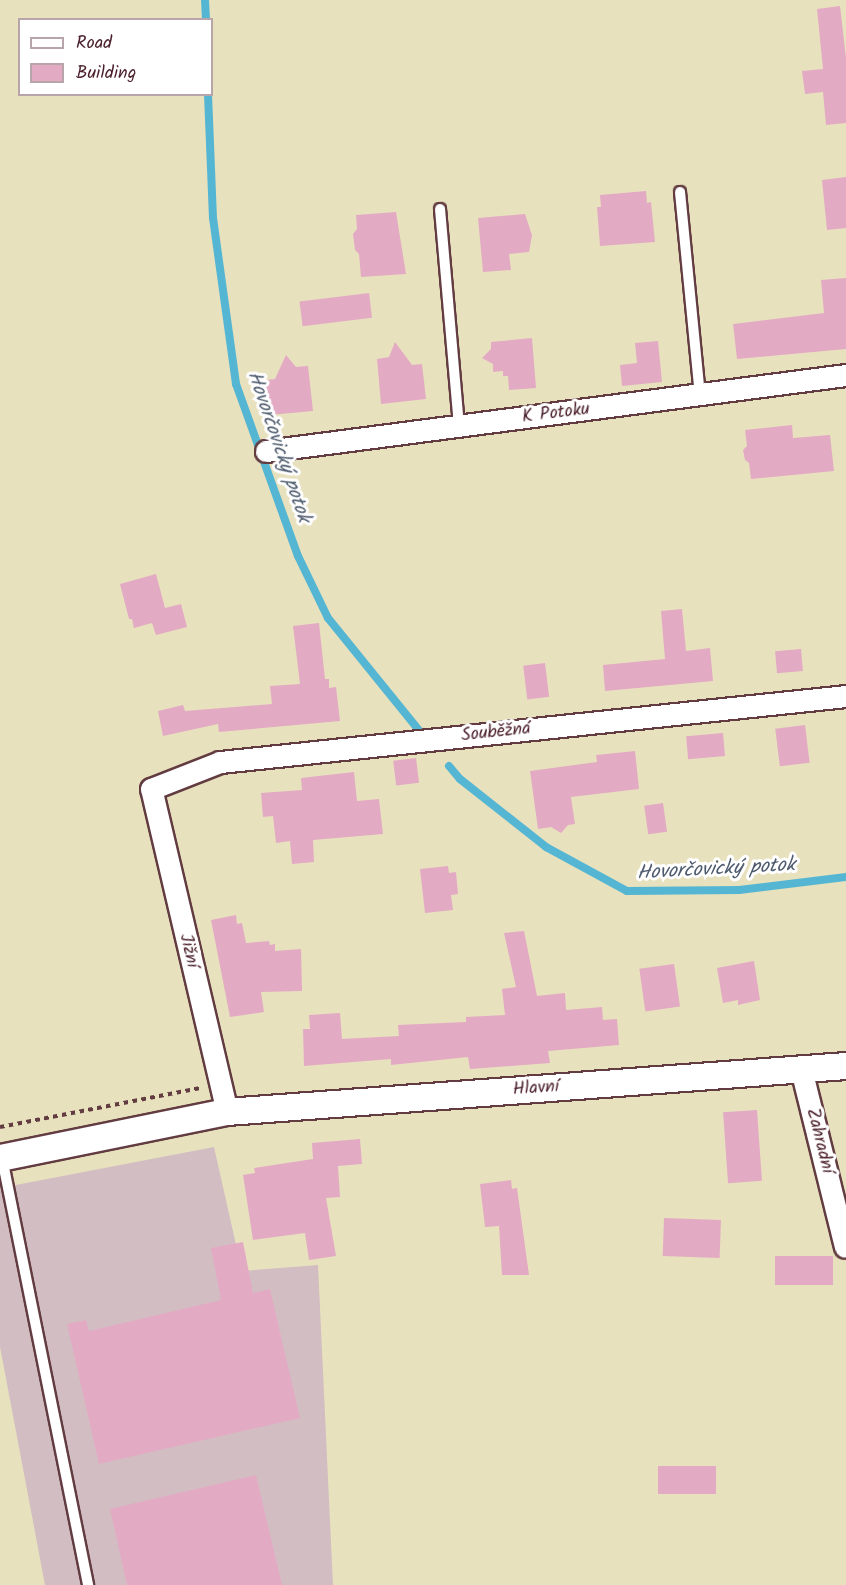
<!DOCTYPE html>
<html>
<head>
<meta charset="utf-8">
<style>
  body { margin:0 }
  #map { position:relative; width:846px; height:1585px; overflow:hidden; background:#e8e1be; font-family:Kalam,sans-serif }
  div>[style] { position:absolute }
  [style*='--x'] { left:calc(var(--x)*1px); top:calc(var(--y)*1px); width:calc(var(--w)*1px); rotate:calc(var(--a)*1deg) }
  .industrial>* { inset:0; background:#d2bec2 }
  .stream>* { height:8px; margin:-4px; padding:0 4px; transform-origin:4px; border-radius:4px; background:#55b6d3 }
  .building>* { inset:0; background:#e3aac4; transform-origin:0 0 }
  .path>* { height:4px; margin-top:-2px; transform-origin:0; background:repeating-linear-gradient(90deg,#623c41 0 4.5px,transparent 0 9px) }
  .roads { filter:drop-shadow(2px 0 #623c41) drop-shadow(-2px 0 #623c41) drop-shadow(0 2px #623c41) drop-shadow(0 -2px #623c41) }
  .service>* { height:10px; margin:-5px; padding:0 5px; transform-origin:5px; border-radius:5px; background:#fff }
  .minor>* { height:21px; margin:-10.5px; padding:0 10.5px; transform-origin:10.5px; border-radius:10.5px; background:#fff }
  .tertiary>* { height:26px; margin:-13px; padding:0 13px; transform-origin:13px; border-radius:13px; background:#fff }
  span { translate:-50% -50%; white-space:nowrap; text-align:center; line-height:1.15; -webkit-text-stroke:6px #fff; paint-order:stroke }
  .street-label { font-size:18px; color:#4a1f2b }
  .water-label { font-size:20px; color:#4e5b6e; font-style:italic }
  .legend { position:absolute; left:18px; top:18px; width:195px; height:78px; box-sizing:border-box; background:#fff; border:2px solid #b7a5aa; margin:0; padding:8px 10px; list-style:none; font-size:18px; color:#4a1f2b }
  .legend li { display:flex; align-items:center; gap:12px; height:30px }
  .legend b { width:30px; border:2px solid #b7a5aa }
</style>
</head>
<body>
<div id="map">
  <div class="industrial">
    <i style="clip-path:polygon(214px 1147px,242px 1271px,318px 1265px,333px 1585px,45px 1585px,0 1347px,0 1188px)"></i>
  </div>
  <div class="stream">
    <i style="--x:205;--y:0;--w:20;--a:87"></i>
    <i style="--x:208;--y:94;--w:124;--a:87.7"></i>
    <i style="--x:213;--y:218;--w:168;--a:82.1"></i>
    <i style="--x:236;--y:384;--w:183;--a:70.2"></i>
    <i style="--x:298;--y:556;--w:69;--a:64.2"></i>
    <i style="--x:328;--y:618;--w:149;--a:51"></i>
    <i style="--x:449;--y:766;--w:17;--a:50"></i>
    <i style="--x:460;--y:779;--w:110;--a:38.3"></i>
    <i style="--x:546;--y:847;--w:92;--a:28.5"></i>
    <i style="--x:627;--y:891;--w:112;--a:-0.5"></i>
    <i style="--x:739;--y:890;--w:108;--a:-6.9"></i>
  </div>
  <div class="building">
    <i style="clip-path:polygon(840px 6px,846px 58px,846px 123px,826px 125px,823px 92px,805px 94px,802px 71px,823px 69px,817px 9px)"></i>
    <i style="clip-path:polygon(846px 177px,846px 228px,827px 230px,822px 180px)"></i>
    <i style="clip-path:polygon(646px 191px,647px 203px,651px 202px,655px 242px,600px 246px,597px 207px,601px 207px,600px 195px)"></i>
    <i style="clip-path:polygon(396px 212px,406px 274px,361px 277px,359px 254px,355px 250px,353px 234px,357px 229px,356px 215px)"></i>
    <i style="clip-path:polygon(525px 214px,532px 235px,529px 252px,509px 254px,511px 270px,483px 272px,478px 218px)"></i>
    <i style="clip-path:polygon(846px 278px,846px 349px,737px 359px,733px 324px,824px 313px,821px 280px)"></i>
    <i style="left:369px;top:293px;width:25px;height:70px;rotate:83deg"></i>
    <i style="clip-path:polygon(532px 338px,536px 388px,509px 390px,508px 376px,503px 376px,503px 371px,493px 372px,493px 364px,482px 358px,491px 349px,491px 342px)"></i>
    <i style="clip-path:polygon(658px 341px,662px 382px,622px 386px,620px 365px,637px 363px,635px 343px)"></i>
    <i style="clip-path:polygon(395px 342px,412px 365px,422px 364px,426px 399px,381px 404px,377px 359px,389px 357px)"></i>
    <i style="clip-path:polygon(286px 355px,296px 367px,308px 366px,313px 411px,269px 415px,265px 380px,275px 379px)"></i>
    <i style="clip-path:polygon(792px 425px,793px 438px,830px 435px,834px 471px,751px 479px,749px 463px,745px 460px,743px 450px,747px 446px,745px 430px)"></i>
    <i style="clip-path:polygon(156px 574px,165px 608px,181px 604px,187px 627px,156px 635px,152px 623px,134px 628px,132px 619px,129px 619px,120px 584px)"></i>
    <i style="clip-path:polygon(682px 609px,686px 651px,710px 648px,713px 681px,605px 691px,603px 665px,665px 659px,661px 611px)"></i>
    <i style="clip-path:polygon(319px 623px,325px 679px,329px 679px,329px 688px,336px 687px,340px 721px,219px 732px,218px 724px,163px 736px,158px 711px,183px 705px,185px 711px,272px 704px,270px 686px,300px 684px,293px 626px)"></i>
    <i style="left:801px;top:649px;width:22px;height:26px;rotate:85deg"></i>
    <i style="left:545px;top:663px;width:34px;height:22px;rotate:83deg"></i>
    <i style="left:805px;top:725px;width:38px;height:30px;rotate:83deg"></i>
    <i style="left:723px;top:733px;width:23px;height:37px;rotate:85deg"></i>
    <i style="clip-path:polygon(635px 751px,639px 789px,571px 797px,575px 824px,568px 825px,561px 833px,551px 827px,538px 829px,530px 771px,597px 762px,596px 755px)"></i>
    <i style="left:416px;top:758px;width:25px;height:23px;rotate:83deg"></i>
    <i style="clip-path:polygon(354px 772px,357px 801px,379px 799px,383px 834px,313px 840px,314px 862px,292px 864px,290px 841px,276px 843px,273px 816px,263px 817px,261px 793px,302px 790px,301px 778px)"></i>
    <i style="left:663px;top:803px;width:29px;height:19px;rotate:82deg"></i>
    <i style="clip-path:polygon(448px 866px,449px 873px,456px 872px,458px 894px,451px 895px,453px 910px,425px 913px,420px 869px)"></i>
    <i style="clip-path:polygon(236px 915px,237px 924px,242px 923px,246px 943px,269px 941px,270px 945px,275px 944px,275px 951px,301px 949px,302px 991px,261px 992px,264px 1012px,230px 1017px,211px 920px)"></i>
    <i style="clip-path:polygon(524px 931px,537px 996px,565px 993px,566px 1010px,602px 1007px,603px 1020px,617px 1019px,619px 1045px,548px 1051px,550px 1063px,470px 1069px,468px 1057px,391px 1065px,391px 1059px,304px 1066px,303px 1029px,310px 1029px,309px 1015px,340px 1013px,342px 1039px,399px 1036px,398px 1025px,466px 1022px,466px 1017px,505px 1015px,502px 989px,516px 987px,504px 933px)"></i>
    <i style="clip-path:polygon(754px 961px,760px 1000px,738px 1005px,738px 1000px,723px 1003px,717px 968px)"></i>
    <i style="left:674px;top:964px;width:43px;height:35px;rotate:82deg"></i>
    <i style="left:757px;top:1110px;width:71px;height:34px;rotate:86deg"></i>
    <i style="clip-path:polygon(360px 1139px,362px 1164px,338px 1166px,340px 1197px,326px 1198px,336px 1256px,309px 1260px,305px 1233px,253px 1240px,243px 1175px,255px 1173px,254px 1168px,313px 1159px,312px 1143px)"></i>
    <i style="clip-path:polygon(511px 1180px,512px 1189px,517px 1188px,529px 1275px,502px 1275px,499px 1226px,485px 1227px,480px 1184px)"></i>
    <i style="left:664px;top:1218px;width:57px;height:38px;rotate:2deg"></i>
    <i style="clip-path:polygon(243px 1242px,253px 1293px,270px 1289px,300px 1418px,99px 1464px,67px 1324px,86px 1320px,89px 1331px,221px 1300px,211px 1248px)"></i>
    <i style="left:775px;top:1256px;width:58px;height:29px"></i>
    <i style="left:658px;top:1466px;width:58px;height:28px"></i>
    <i style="clip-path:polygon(256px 1475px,282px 1585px,127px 1585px,110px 1509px)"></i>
  </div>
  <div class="path">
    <i style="--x:0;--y:1127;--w:204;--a:-11"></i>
  </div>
  <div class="roads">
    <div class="service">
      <i style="--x:680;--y:192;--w:205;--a:84.4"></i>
      <i style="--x:440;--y:209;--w:218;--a:85"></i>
      <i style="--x:2;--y:1158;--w:436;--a:78.6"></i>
    </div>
    <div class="minor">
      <i style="--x:266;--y:451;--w:585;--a:-7.47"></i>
      <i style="--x:801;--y:1069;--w:183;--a:76.1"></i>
      <i style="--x:227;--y:1112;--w:332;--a:-103.2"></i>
      <i style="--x:151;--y:789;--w:74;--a:-21.4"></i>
      <i style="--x:220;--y:762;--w:629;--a:-6.02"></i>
    </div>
    <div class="tertiary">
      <i style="--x:0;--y:1158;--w:232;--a:-11.5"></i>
      <i style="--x:227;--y:1112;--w:621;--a:-4.25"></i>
    </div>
  </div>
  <div class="street-label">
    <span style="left:556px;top:414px;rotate:-7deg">K Potoku</span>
    <span style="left:496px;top:733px;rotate:-6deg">Souběžná</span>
    <span style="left:188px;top:951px;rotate:77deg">Jižní</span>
    <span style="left:536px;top:1089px;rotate:-4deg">Hlavní</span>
    <span style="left:819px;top:1141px;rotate:76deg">Zahradní</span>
  </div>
  <div class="water-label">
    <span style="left:278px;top:447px;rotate:71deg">Hovorčovický potok</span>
    <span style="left:716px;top:870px;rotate:-3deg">Hovorčovický potok</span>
  </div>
  <ul class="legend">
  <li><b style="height:8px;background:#fff"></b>Road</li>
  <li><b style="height:16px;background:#e3aac4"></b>Building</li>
  </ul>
</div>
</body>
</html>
